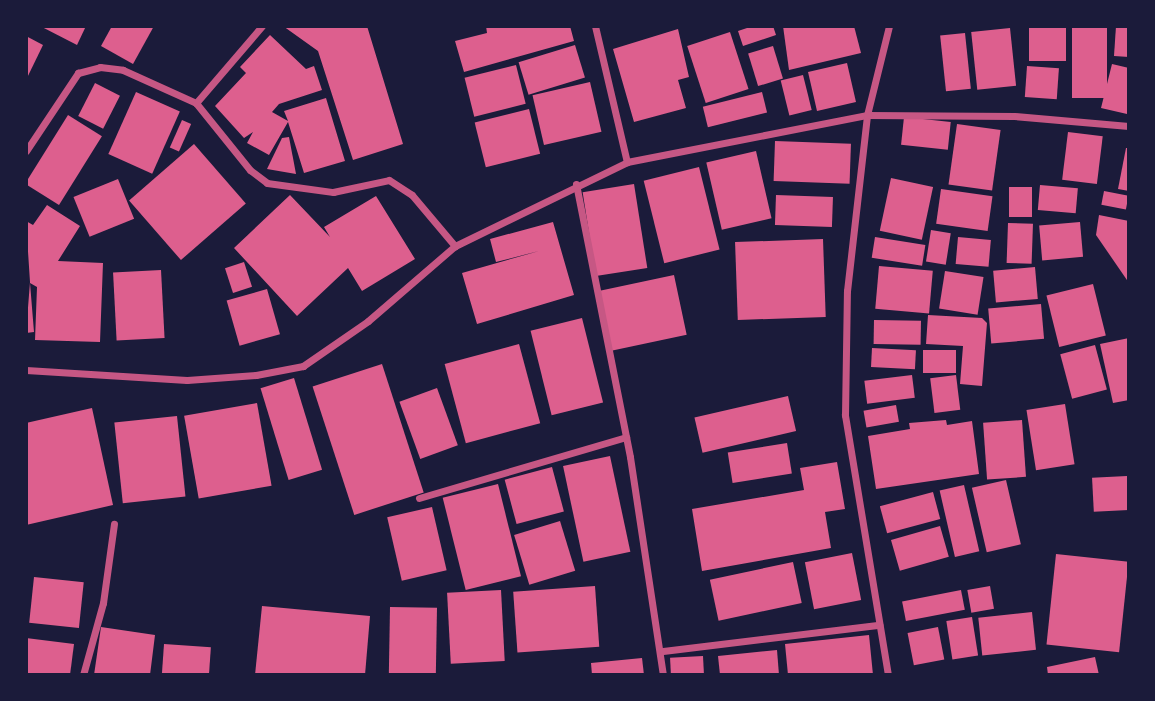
<!DOCTYPE html>
<html>
<head>
<meta charset="utf-8">
<style>
  body { margin:0 }
  #map { position:relative; width:1155px; height:701px; overflow:hidden; background:#1b1b3a; font-family:"PT Sans Narrow",sans-serif }
  div>[style] { position:absolute }
  [style*='--x'] { left:calc(var(--x)*1px); top:calc(var(--y)*1px); width:calc(var(--w)*1px); rotate:calc(var(--a)*1deg) }
  .building>* { inset:0; background:#dd5f8e; transform-origin:0 0 }
  .minor>* { height:7px; margin:-3.5px; padding:0 3.5px; transform-origin:3.5px; border-radius:3.5px; background:#c65784 }
  span { translate:-50% -50%; white-space:nowrap; text-align:center; line-height:1.15; -webkit-text-stroke:5px #1b1b3a; paint-order:stroke }
  .frame { position:absolute; inset:0; border:28px solid #1b1b3a; pointer-events:none }
</style>
</head>
<body>
<div id="map">
  <div class="building">
    <i style="clip-path:polygon(40px 26px,86px 26px,77px 45px)"></i>
    <i style="clip-path:polygon(112px 26px,154px 26px,133px 64px,101px 46px)"></i>
    <i style="clip-path:polygon(283px 26px,367px 26px,403px 144px,353px 160px,318px 51px)"></i>
    <i style="clip-path:polygon(486px 26px,570px 26px,574px 41px,464px 72px,455px 41px,487px 33px)"></i>
    <i style="clip-path:polygon(753px 26px,773px 26px,776px 35px,743px 46px,738px 31px)"></i>
    <i style="clip-path:polygon(783px 26px,854px 26px,861px 53px,789px 70px)"></i>
    <i style="left:1029px;top:26px;width:37px;height:35px"></i>
    <i style="left:1072px;top:26px;width:35px;height:72px"></i>
    <i style="clip-path:polygon(1116px 26px,1129px 26px,1129px 57px,1114px 56px)"></i>
    <i style="left:1010px;top:28px;width:58px;height:39px;rotate:84deg"></i>
    <i style="clip-path:polygon(678px 29px,689px 77px,678px 80px,686px 108px,634px 122px,613px 49px)"></i>
    <i style="left:730px;top:32px;width:60px;height:45px;rotate:72deg"></i>
    <i style="left:965px;top:33px;width:56px;height:25px;rotate:84deg"></i>
    <i style="clip-path:polygon(270px 35px,306px 69px,314px 66px,322px 90px,279px 104px,272px 112px,288px 121px,284px 111px,326px 98px,345px 161px,304px 173px,288px 122px,269px 155px,247px 143px,253px 132px,244px 138px,215px 106px,246px 73px,240px 67px)"></i>
    <i style="clip-path:polygon(26px 36px,43px 45px,26px 80px)"></i>
    <i style="left:575px;top:45px;width:34px;height:59px;rotate:73deg"></i>
    <i style="left:773px;top:46px;width:34px;height:26px;rotate:73deg"></i>
    <i style="left:847px;top:63px;width:40px;height:40px;rotate:77deg"></i>
    <i style="clip-path:polygon(1112px 64px,1129px 68px,1127px 114px,1101px 108px)"></i>
    <i style="left:516px;top:65px;width:40px;height:53px;rotate:76deg"></i>
    <i style="left:1027px;top:66px;width:32px;height:31px;rotate:4deg"></i>
    <i style="left:803px;top:75px;width:36px;height:23px;rotate:76deg"></i>
    <i style="left:590px;top:82px;width:51px;height:59px;rotate:77deg"></i>
    <i style="left:95px;top:83px;width:28px;height:37px;rotate:27deg"></i>
    <i style="left:136px;top:92px;width:48px;height:68px;rotate:24deg"></i>
    <i style="left:762px;top:92px;width:21px;height:61px;rotate:76deg"></i>
    <i style="left:529px;top:109px;width:46px;height:56px;rotate:76deg"></i>
    <i style="left:68px;top:115px;width:40px;height:81px;rotate:32deg"></i>
    <i style="left:904px;top:117px;width:47px;height:28px;rotate:6deg"></i>
    <i style="left:182px;top:120px;width:10px;height:30px;rotate:24deg"></i>
    <i style="left:957px;top:124px;width:44px;height:61px;rotate:8deg"></i>
    <i style="left:1068px;top:132px;width:35px;height:48px;rotate:7deg"></i>
    <i style="clip-path:polygon(289px 137px,296px 174px,267px 169px,282px 138px)"></i>
    <i style="left:775px;top:141px;width:76px;height:40px;rotate:2deg"></i>
    <i style="left:194px;top:144px;width:79px;height:86px;rotate:49deg"></i>
    <i style="clip-path:polygon(1126px 148px,1129px 148px,1129px 191px,1118px 189px)"></i>
    <i style="left:756px;top:151px;width:69px;height:51px;rotate:77deg"></i>
    <i style="left:699px;top:167px;width:85px;height:57px;rotate:76deg"></i>
    <i style="left:891px;top:178px;width:43px;height:54px;rotate:12deg"></i>
    <i style="left:118px;top:179px;width:43px;height:48px;rotate:68deg"></i>
    <i style="left:634px;top:184px;width:85px;height:52px;rotate:81deg"></i>
    <i style="left:1040px;top:185px;width:38px;height:25px;rotate:5deg"></i>
    <i style="left:1032px;top:187px;width:30px;height:23px;rotate:90deg"></i>
    <i style="left:941px;top:189px;width:52px;height:35px;rotate:8deg"></i>
    <i style="left:1104px;top:191px;width:25px;height:14px;rotate:11deg"></i>
    <i style="clip-path:polygon(290px 195px,330px 237px,324px 227px,376px 196px,415px 259px,362px 291px,348px 268px,297px 316px,234px 248px)"></i>
    <i style="left:776px;top:195px;width:57px;height:30px;rotate:2deg"></i>
    <i style="clip-path:polygon(47px 205px,80px 226px,58px 261px,103px 263px,100px 342px,35px 340px,37px 287px,30px 283px,34px 332px,26px 333px,30px 282px,26px 221px,33px 225px)"></i>
    <i style="clip-path:polygon(1099px 215px,1129px 221px,1129px 283px,1096px 235px)"></i>
    <i style="clip-path:polygon(553px 222px,574px 295px,477px 324px,462px 273px,539px 251px,496px 262px,490px 239px)"></i>
    <i style="left:1080px;top:222px;width:35px;height:41px;rotate:85deg"></i>
    <i style="left:1008px;top:223px;width:25px;height:40px;rotate:2deg"></i>
    <i style="left:931px;top:230px;width:20px;height:32px;rotate:9deg"></i>
    <i style="left:875px;top:237px;width:51px;height:21px;rotate:9deg"></i>
    <i style="left:958px;top:237px;width:33px;height:27px;rotate:5deg"></i>
    <i style="left:823px;top:239px;width:78px;height:88px;rotate:88deg"></i>
    <i style="left:244px;top:262px;width:26px;height:20px;rotate:72deg"></i>
    <i style="left:879px;top:266px;width:54px;height:43px;rotate:5deg"></i>
    <i style="left:1035px;top:267px;width:32px;height:42px;rotate:85deg"></i>
    <i style="left:161px;top:270px;width:68px;height:48px;rotate:87deg"></i>
    <i style="left:945px;top:271px;width:39px;height:38px;rotate:9deg"></i>
    <i style="left:674px;top:275px;width:61px;height:77px;rotate:78deg"></i>
    <i style="left:1093px;top:284px;width:53px;height:48px;rotate:76deg"></i>
    <i style="left:267px;top:289px;width:47px;height:42px;rotate:74deg"></i>
    <i style="left:1041px;top:304px;width:35px;height:53px;rotate:85deg"></i>
    <i style="clip-path:polygon(928px 315px,982px 318px,987px 323px,982px 386px,960px 384px,963px 346px,926px 344px)"></i>
    <i style="left:582px;top:318px;width:87px;height:53px;rotate:76deg"></i>
    <i style="left:874px;top:320px;width:47px;height:24px;rotate:1deg"></i>
    <i style="clip-path:polygon(1129px 338px,1129px 400px,1113px 403px,1100px 344px)"></i>
    <i style="left:519px;top:344px;width:82px;height:77px;rotate:75deg"></i>
    <i style="left:1095px;top:345px;width:46px;height:36px;rotate:75deg"></i>
    <i style="left:872px;top:348px;width:44px;height:19px;rotate:3deg"></i>
    <i style="left:923px;top:350px;width:33px;height:23px"></i>
    <i style="left:382px;top:364px;width:135px;height:73px;rotate:72deg"></i>
    <i style="left:912px;top:375px;width:23px;height:48px;rotate:83deg"></i>
    <i style="left:956px;top:375px;width:35px;height:26px;rotate:83deg"></i>
    <i style="left:294px;top:378px;width:96px;height:35px;rotate:73deg"></i>
    <i style="left:437px;top:388px;width:61px;height:40px;rotate:70deg"></i>
    <i style="left:788px;top:396px;width:36px;height:96px;rotate:77deg"></i>
    <i style="left:257px;top:403px;width:84px;height:74px;rotate:80deg"></i>
    <i style="left:1065px;top:404px;width:61px;height:39px;rotate:81deg"></i>
    <i style="left:896px;top:405px;width:17px;height:33px;rotate:80deg"></i>
    <i style="clip-path:polygon(92px 408px,113px 505px,26px 525px,26px 423px)"></i>
    <i style="left:177px;top:416px;width:81px;height:63px;rotate:84deg"></i>
    <i style="clip-path:polygon(946px 420px,947px 425px,972px 421px,979px 474px,876px 489px,868px 436px,910px 429px,909px 423px)"></i>
    <i style="left:1022px;top:420px;width:57px;height:39px;rotate:86deg"></i>
    <i style="left:787px;top:443px;width:31px;height:60px;rotate:81deg"></i>
    <i style="left:610px;top:456px;width:98px;height:48px;rotate:78deg"></i>
    <i style="clip-path:polygon(837px 462px,845px 509px,825px 512px,831px 548px,702px 571px,692px 509px,804px 490px,800px 468px)"></i>
    <i style="left:552px;top:467px;width:46px;height:49px;rotate:75deg"></i>
    <i style="left:1127px;top:476px;width:34px;height:35px;rotate:87deg"></i>
    <i style="left:1006px;top:480px;width:66px;height:35px;rotate:77deg"></i>
    <i style="left:498px;top:484px;width:95px;height:57px;rotate:76deg"></i>
    <i style="left:964px;top:485px;width:68px;height:25px;rotate:77deg"></i>
    <i style="left:933px;top:492px;width:28px;height:55px;rotate:75deg"></i>
    <i style="left:432px;top:507px;width:65px;height:46px;rotate:77deg"></i>
    <i style="left:560px;top:521px;width:52px;height:48px;rotate:73deg"></i>
    <i style="left:940px;top:526px;width:32px;height:51px;rotate:74deg"></i>
    <i style="left:852px;top:553px;width:48px;height:48px;rotate:79deg"></i>
    <i style="left:1056px;top:554px;width:73px;height:91px;rotate:6deg"></i>
    <i style="left:793px;top:562px;width:42px;height:85px;rotate:78deg"></i>
    <i style="left:34px;top:577px;width:50px;height:46px;rotate:6deg"></i>
    <i style="left:595px;top:586px;width:61px;height:82px;rotate:86deg"></i>
    <i style="left:990px;top:586px;width:23px;height:23px;rotate:80deg"></i>
    <i style="left:501px;top:590px;width:71px;height:54px;rotate:87deg"></i>
    <i style="left:961px;top:590px;width:20px;height:60px;rotate:79deg"></i>
    <i style="clip-path:polygon(262px 606px,370px 616px,365px 675px,255px 675px)"></i>
    <i style="left:390px;top:607px;width:47px;height:68px;rotate:1deg"></i>
    <i style="left:1032px;top:612px;width:38px;height:54px;rotate:84deg"></i>
    <i style="left:972px;top:617px;width:39px;height:26px;rotate:81deg"></i>
    <i style="clip-path:polygon(101px 627px,155px 635px,150px 675px,94px 675px)"></i>
    <i style="left:938px;top:627px;width:33px;height:31px;rotate:79deg"></i>
    <i style="clip-path:polygon(869px 635px,873px 675px,788px 675px,785px 644px)"></i>
    <i style="clip-path:polygon(26px 638px,74px 644px,70px 675px,26px 675px)"></i>
    <i style="left:164px;top:644px;width:47px;height:31px;rotate:4deg"></i>
    <i style="clip-path:polygon(777px 650px,779px 675px,720px 675px,718px 656px)"></i>
    <i style="left:703px;top:656px;width:19px;height:33px;rotate:87deg"></i>
    <i style="clip-path:polygon(1095px 657px,1099px 675px,1048px 675px,1047px 667px)"></i>
    <i style="clip-path:polygon(642px 658px,644px 675px,592px 675px,591px 663px)"></i>
  </div>
  <div class="minor">
    <i style="--x:595;--y:26;--w:140;--a:76.8"></i>
    <i style="--x:196;--y:103;--w:101;--a:-49.4"></i>
    <i style="--x:26;--y:151;--w:94;--a:-56.3"></i>
    <i style="--x:78;--y:73;--w:23;--a:-15"></i>
    <i style="--x:100;--y:67;--w:23;--a:7"></i>
    <i style="--x:123;--y:70;--w:80;--a:24.3"></i>
    <i style="--x:196;--y:103;--w:86;--a:51.1"></i>
    <i style="--x:250;--y:170;--w:21;--a:37"></i>
    <i style="--x:267;--y:183;--w:67;--a:7.8"></i>
    <i style="--x:333;--y:192;--w:57;--a:-12.1"></i>
    <i style="--x:389;--y:180;--w:27;--a:33"></i>
    <i style="--x:412;--y:195;--w:67;--a:49.9"></i>
    <i style="--x:576;--y:184;--w:278;--a:78.8"></i>
    <i style="--x:630;--y:457;--w:220;--a:81.4"></i>
    <i style="--x:26;--y:370;--w:161;--a:3.6"></i>
    <i style="--x:187;--y:380;--w:69;--a:-4.1"></i>
    <i style="--x:256;--y:375;--w:48;--a:-10.8"></i>
    <i style="--x:303;--y:366;--w:79;--a:-34.7"></i>
    <i style="--x:368;--y:321;--w:115;--a:-40.8"></i>
    <i style="--x:455;--y:246;--w:191;--a:-26"></i>
    <i style="--x:627;--y:162;--w:245;--a:-11.1"></i>
    <i style="--x:867;--y:115;--w:147;--a:0.4"></i>
    <i style="--x:1014;--y:116;--w:115;--a:5"></i>
    <i style="--x:419;--y:498;--w:216;--a:-16.4"></i>
    <i style="--x:663;--y:651;--w:218;--a:-6.9"></i>
    <i style="--x:83;--y:675;--w:75;--a:-74.5"></i>
    <i style="--x:103;--y:603;--w:80;--a:-82.1"></i>
    <i style="--x:888;--y:675;--w:264;--a:-99.4"></i>
    <i style="--x:845;--y:415;--w:124;--a:-89.1"></i>
    <i style="--x:847;--y:291;--w:177;--a:-83.5"></i>
    <i style="--x:867;--y:115;--w:92;--a:-76.1"></i>
  </div>
  <div class="frame"></div>
</div>
</body>
</html>
